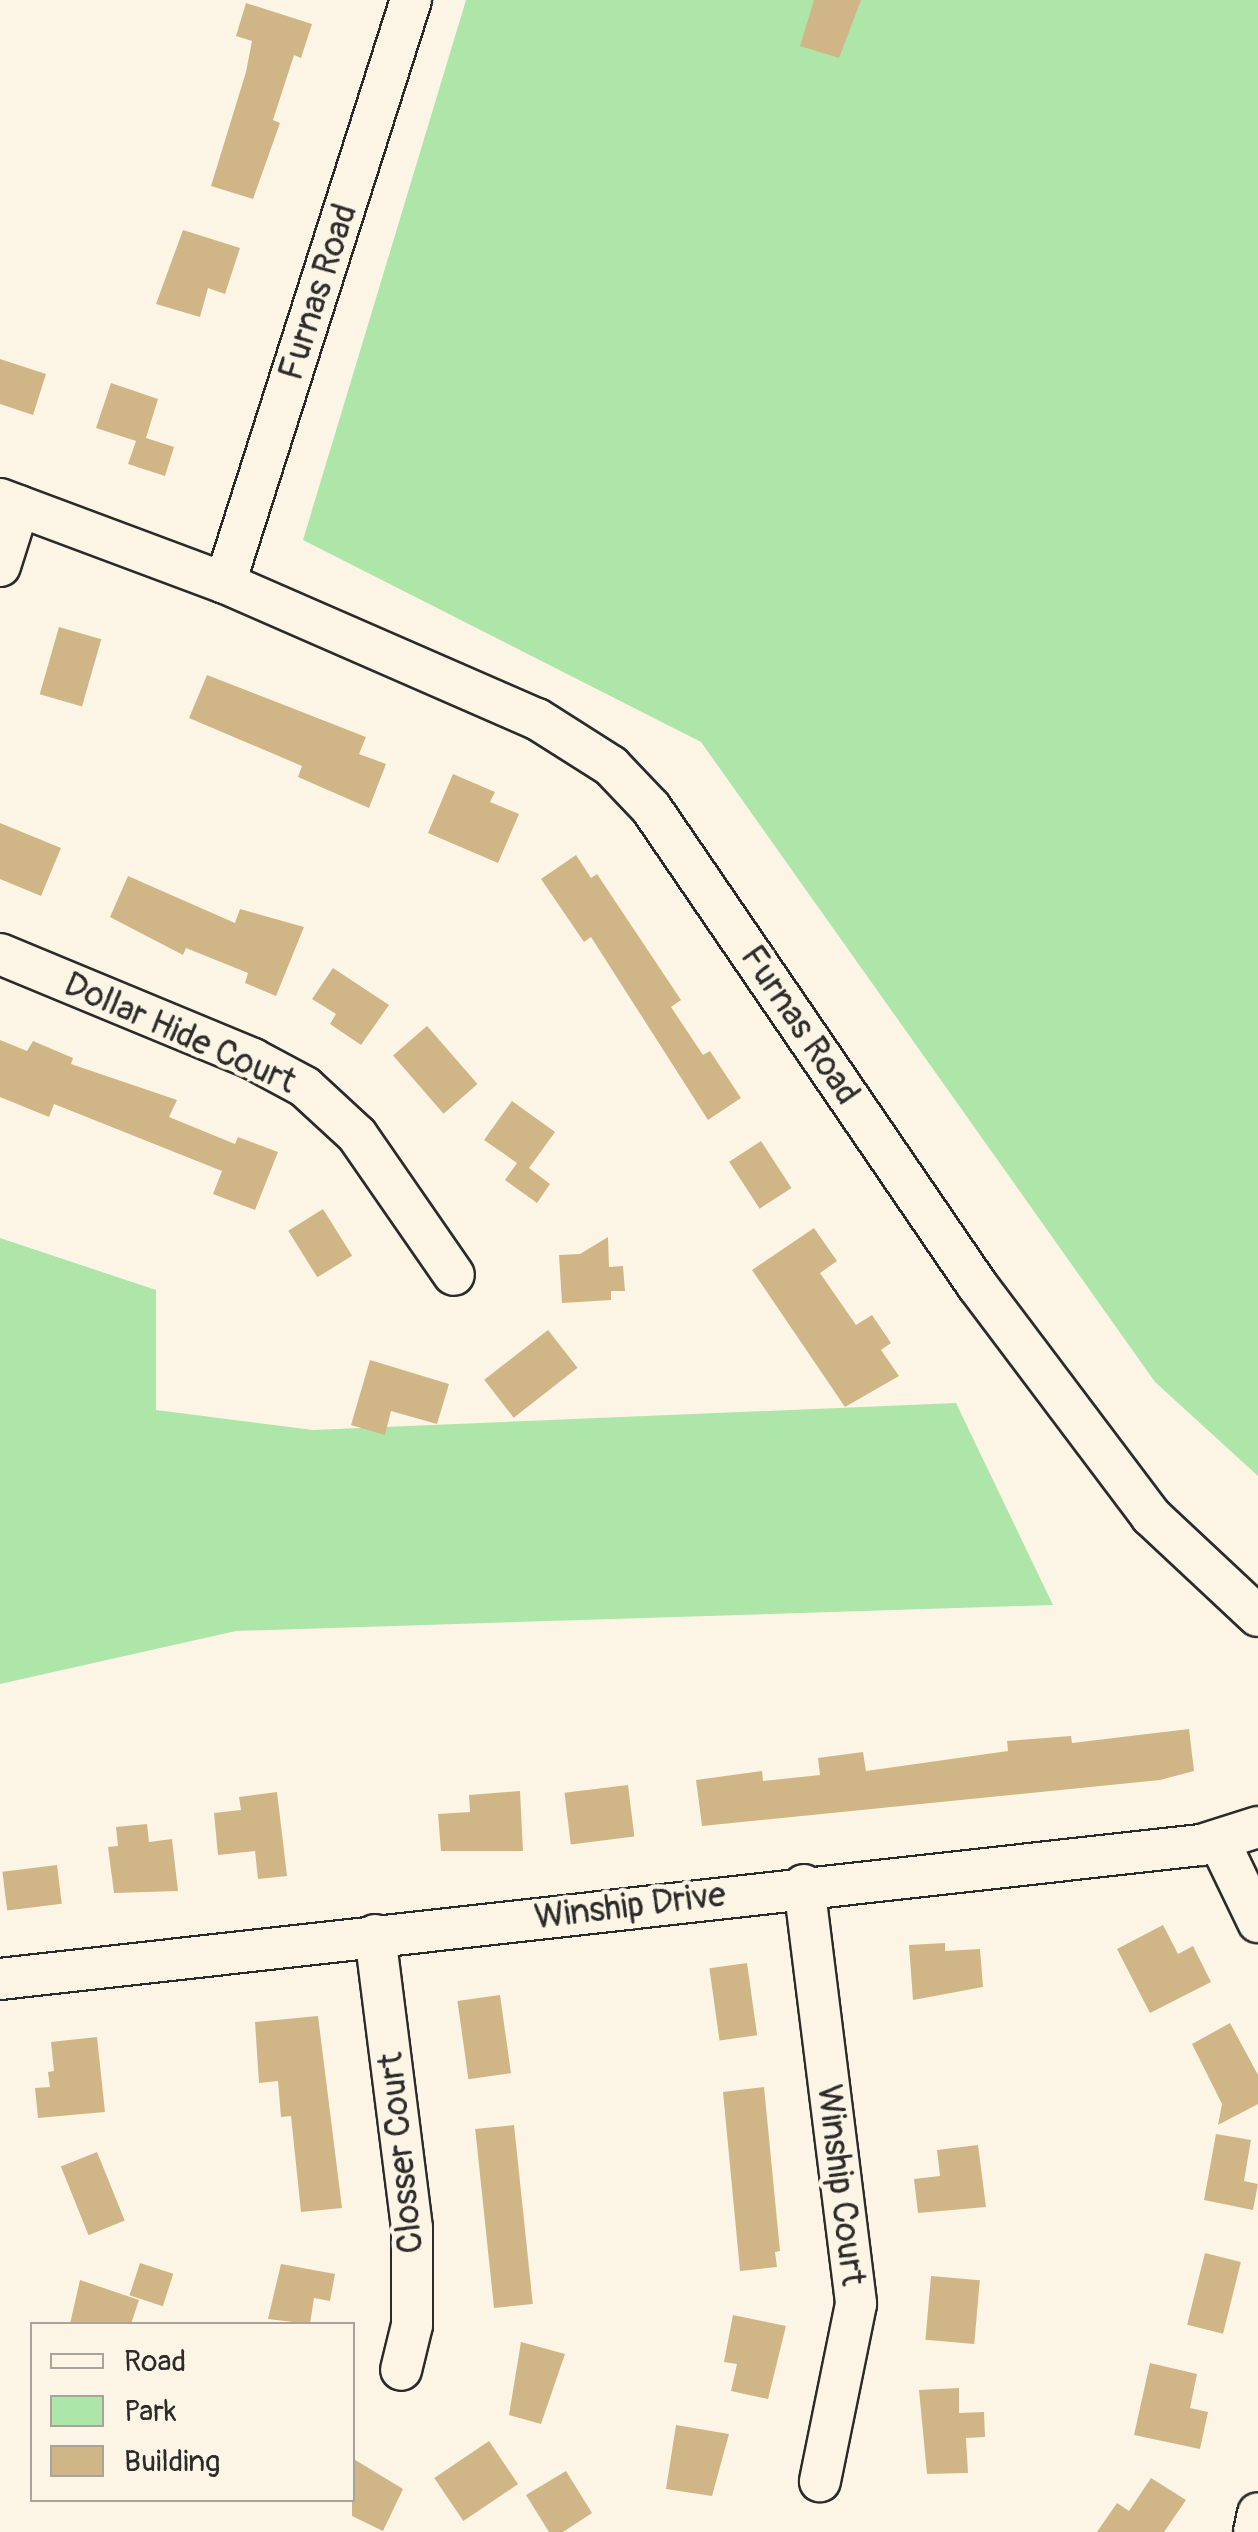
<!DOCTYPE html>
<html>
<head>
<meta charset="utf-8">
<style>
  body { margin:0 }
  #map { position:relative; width:1258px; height:2532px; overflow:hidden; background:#fcf5e5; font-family:Pangolin,sans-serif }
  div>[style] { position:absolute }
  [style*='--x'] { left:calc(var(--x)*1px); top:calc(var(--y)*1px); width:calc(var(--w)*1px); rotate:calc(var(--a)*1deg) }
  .green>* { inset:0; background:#aee5a9 }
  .building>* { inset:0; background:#d0b686; transform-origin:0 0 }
  .roads { filter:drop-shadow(2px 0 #2b2b2b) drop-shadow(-2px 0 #2b2b2b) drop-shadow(0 2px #2b2b2b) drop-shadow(0 -2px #2b2b2b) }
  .minor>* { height:40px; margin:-20px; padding:0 20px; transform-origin:20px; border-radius:20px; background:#fcf5e5 }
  span { translate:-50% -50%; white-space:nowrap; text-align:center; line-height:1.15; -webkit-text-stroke:9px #fcf5e5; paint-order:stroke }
  .street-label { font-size:35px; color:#2b2b2b }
  .legend { position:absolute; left:30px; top:2322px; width:325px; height:180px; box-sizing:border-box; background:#fcf5e5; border:2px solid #a8a49b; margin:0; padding:12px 18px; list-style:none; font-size:30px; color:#2b2b2b }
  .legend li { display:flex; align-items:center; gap:20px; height:50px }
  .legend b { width:50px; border:2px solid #a8a49b }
</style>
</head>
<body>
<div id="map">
  <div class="green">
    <i style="clip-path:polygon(466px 0,1258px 0,1258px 1476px,1155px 1382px,701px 742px,303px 540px)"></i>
    <i style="clip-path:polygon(0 1238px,156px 1290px,156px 1410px,313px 1430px,956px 1403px,1053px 1605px,236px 1631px,0 1684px)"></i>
  </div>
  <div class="building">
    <i style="clip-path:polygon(814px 0,861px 0,839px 58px,800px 46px)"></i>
    <i style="clip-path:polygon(246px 3px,312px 24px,301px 58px,294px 55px,273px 120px,280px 123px,253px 199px,211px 186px,246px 72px,252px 41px,236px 36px)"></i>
    <i style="clip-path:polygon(183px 230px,240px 248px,225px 294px,208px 288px,200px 317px,156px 304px)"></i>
    <i style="clip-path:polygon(0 359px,46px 374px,33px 415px,0 404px)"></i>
    <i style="clip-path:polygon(111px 383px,158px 399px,146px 438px,174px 447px,165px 476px,128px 464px,136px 441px,96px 428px)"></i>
    <i style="left:59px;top:627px;width:44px;height:70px;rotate:16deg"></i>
    <i style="clip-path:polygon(207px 675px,366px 737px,359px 754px,386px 764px,369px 808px,298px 777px,302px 766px,189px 718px)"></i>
    <i style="clip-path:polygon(453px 774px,495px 792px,490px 802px,519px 814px,498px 863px,428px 833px)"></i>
    <i style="clip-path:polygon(0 823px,61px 848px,41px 896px,0 879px)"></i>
    <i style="clip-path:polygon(576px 855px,591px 878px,597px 874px,681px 1000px,671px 1007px,703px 1055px,710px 1051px,741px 1098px,708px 1120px,591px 937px,584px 942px,541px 879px)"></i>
    <i style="clip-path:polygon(128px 876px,235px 923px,240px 909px,304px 927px,276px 996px,245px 983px,248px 973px,186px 948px,183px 955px,110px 917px)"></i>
    <i style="clip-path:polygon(333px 968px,389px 1005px,361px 1045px,330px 1024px,336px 1014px,312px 999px)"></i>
    <i style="left:427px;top:1026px;width:77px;height:45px;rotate:49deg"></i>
    <i style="clip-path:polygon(0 1040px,27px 1051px,33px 1041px,73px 1058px,71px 1064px,177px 1100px,169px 1117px,235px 1144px,238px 1137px,278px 1152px,255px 1210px,213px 1194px,222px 1171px,54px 1104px,49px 1117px,0 1097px)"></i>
    <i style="clip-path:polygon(512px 1101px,555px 1132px,529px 1168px,550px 1184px,537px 1203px,505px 1180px,517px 1163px,484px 1140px)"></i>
    <i style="left:761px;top:1141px;width:56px;height:38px;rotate:57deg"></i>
    <i style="left:323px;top:1209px;width:55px;height:41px;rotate:58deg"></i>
    <i style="clip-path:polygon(814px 1228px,837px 1261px,820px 1273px,856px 1325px,872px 1315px,891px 1343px,881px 1350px,899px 1376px,845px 1407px,752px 1270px)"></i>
    <i style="clip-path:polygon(608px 1237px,609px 1267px,623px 1266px,625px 1291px,611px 1291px,611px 1300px,562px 1303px,559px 1255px,580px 1254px)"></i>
    <i style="left:548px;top:1330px;width:48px;height:81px;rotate:52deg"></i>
    <i style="clip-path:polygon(370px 1360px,449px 1384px,437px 1424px,391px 1411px,385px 1435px,351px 1425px)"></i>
    <i style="clip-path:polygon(1189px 1729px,1194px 1771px,1160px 1780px,702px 1826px,696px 1780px,762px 1771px,763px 1781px,820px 1775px,818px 1758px,863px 1752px,866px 1771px,1008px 1751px,1007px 1741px,1071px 1736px,1072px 1743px)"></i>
    <i style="left:628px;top:1785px;width:52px;height:64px;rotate:83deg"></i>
    <i style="clip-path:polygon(520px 1791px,523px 1851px,441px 1851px,438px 1814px,470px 1812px,469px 1795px)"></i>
    <i style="clip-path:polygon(277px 1792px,287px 1876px,258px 1879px,255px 1851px,218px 1855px,214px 1813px,241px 1810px,239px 1797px)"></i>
    <i style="clip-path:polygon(147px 1824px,149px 1842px,172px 1839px,178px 1891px,114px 1893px,108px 1847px,118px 1846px,116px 1827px)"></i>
    <i style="left:57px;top:1865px;width:39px;height:55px;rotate:83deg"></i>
    <i style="clip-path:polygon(1163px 1925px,1178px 1954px,1193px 1946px,1211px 1982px,1150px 2013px,1117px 1949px)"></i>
    <i style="clip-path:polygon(945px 1943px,945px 1951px,980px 1949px,983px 1987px,913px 2000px,909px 1945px)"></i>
    <i style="left:747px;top:1963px;width:73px;height:38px;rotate:82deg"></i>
    <i style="left:500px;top:1995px;width:79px;height:43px;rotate:82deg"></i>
    <i style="clip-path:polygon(318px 2016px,342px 2208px,301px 2212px,291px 2116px,281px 2117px,278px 2081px,259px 2083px,255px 2022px)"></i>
    <i style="clip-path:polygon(1230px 2023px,1258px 2075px,1258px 2104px,1218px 2125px,1222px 2104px,1192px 2044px)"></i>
    <i style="clip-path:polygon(97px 2037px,105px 2112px,38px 2118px,35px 2088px,50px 2087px,48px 2072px,54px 2071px,51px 2042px)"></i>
    <i style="clip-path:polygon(764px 2087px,780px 2251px,775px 2252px,777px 2267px,740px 2271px,723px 2092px)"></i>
    <i style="left:514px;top:2125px;width:180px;height:39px;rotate:84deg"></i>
    <i style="clip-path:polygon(1216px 2134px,1251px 2140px,1244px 2181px,1258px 2184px,1253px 2210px,1204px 2200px)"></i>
    <i style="clip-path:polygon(978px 2145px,986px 2207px,918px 2213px,914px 2179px,940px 2176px,937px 2150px)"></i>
    <i style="left:97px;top:2152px;width:74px;height:39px;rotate:68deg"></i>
    <i style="left:1205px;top:2253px;width:37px;height:74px;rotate:14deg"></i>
    <i style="left:140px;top:2263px;width:35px;height:34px;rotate:18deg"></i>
    <i style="clip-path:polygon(281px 2264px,335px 2274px,330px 2301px,314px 2298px,310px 2324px,268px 2319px)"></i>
    <i style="left:931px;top:2276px;width:49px;height:64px;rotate:5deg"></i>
    <i style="clip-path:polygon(80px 2280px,139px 2300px,131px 2324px,70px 2324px)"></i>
    <i style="clip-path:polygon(733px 2315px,786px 2326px,768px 2399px,731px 2391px,737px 2364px,724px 2362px)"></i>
    <i style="clip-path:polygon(521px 2342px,565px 2354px,541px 2424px,509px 2415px)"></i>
    <i style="clip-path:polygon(1150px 2363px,1197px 2374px,1190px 2408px,1208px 2412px,1200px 2449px,1134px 2435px)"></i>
    <i style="clip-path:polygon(959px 2388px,959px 2413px,984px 2412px,985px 2437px,966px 2438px,968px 2473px,927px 2474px,919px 2390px)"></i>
    <i style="clip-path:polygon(676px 2425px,729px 2434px,712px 2496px,666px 2489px)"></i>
    <i style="left:489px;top:2441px;width:52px;height:66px;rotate:56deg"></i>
    <i style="clip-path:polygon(352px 2458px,403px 2489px,383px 2531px,352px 2516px)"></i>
    <i style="clip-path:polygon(566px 2471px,592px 2513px,563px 2532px,549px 2532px,526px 2495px)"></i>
    <i style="clip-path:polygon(1151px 2478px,1186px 2500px,1164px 2532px,1097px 2532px,1117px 2503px,1129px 2511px)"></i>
  </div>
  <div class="roads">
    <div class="minor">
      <i style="--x:0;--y:499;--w:240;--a:20.5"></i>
      <i style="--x:225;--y:583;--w:340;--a:23.6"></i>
      <i style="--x:537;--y:719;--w:88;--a:32.4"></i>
      <i style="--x:611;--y:766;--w:58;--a:46.4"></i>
      <i style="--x:651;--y:808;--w:578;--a:55.65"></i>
      <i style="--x:977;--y:1285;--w:289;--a:53"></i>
      <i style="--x:1151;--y:1516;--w:146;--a:43.1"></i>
      <i style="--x:0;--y:566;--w:63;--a:-72.4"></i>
      <i style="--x:225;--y:583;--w:612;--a:-72.31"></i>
      <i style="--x:0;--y:954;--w:274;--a:22.5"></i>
      <i style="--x:253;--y:1059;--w:59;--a:28.3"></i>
      <i style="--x:305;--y:1087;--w:71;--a:42.7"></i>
      <i style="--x:357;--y:1135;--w:170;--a:55.3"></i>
      <i style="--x:1219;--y:1841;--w:90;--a:64.3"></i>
      <i style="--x:804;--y:1885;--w:422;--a:82.9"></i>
      <i style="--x:856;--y:2304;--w:181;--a:101.5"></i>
      <i style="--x:375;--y:1935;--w:295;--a:82.8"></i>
      <i style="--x:412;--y:2228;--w:97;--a:90"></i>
      <i style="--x:412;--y:2325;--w:46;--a:103.7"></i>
      <i style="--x:0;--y:1979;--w:1208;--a:-6.37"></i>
      <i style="--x:1201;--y:1845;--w:60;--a:-17.5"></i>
      <i style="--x:1254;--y:2532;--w:19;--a:-78"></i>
    </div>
  </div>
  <div class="street-label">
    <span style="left:318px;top:292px;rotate:-72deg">Furnas Road</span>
    <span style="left:800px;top:1025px;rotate:56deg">Furnas Road</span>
    <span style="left:180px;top:1033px;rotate:24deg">Dollar Hide Court</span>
    <span style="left:630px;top:1906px;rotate:-7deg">Winship Drive</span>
    <span style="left:401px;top:2153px;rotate:-96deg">Closser Court</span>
    <span style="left:841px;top:2185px;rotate:83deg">Winship Court</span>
  </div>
  <ul class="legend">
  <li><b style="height:12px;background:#fcf5e5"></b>Road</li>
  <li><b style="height:28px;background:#aee5a9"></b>Park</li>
  <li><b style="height:28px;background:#d0b686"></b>Building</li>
  </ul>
</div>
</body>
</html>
